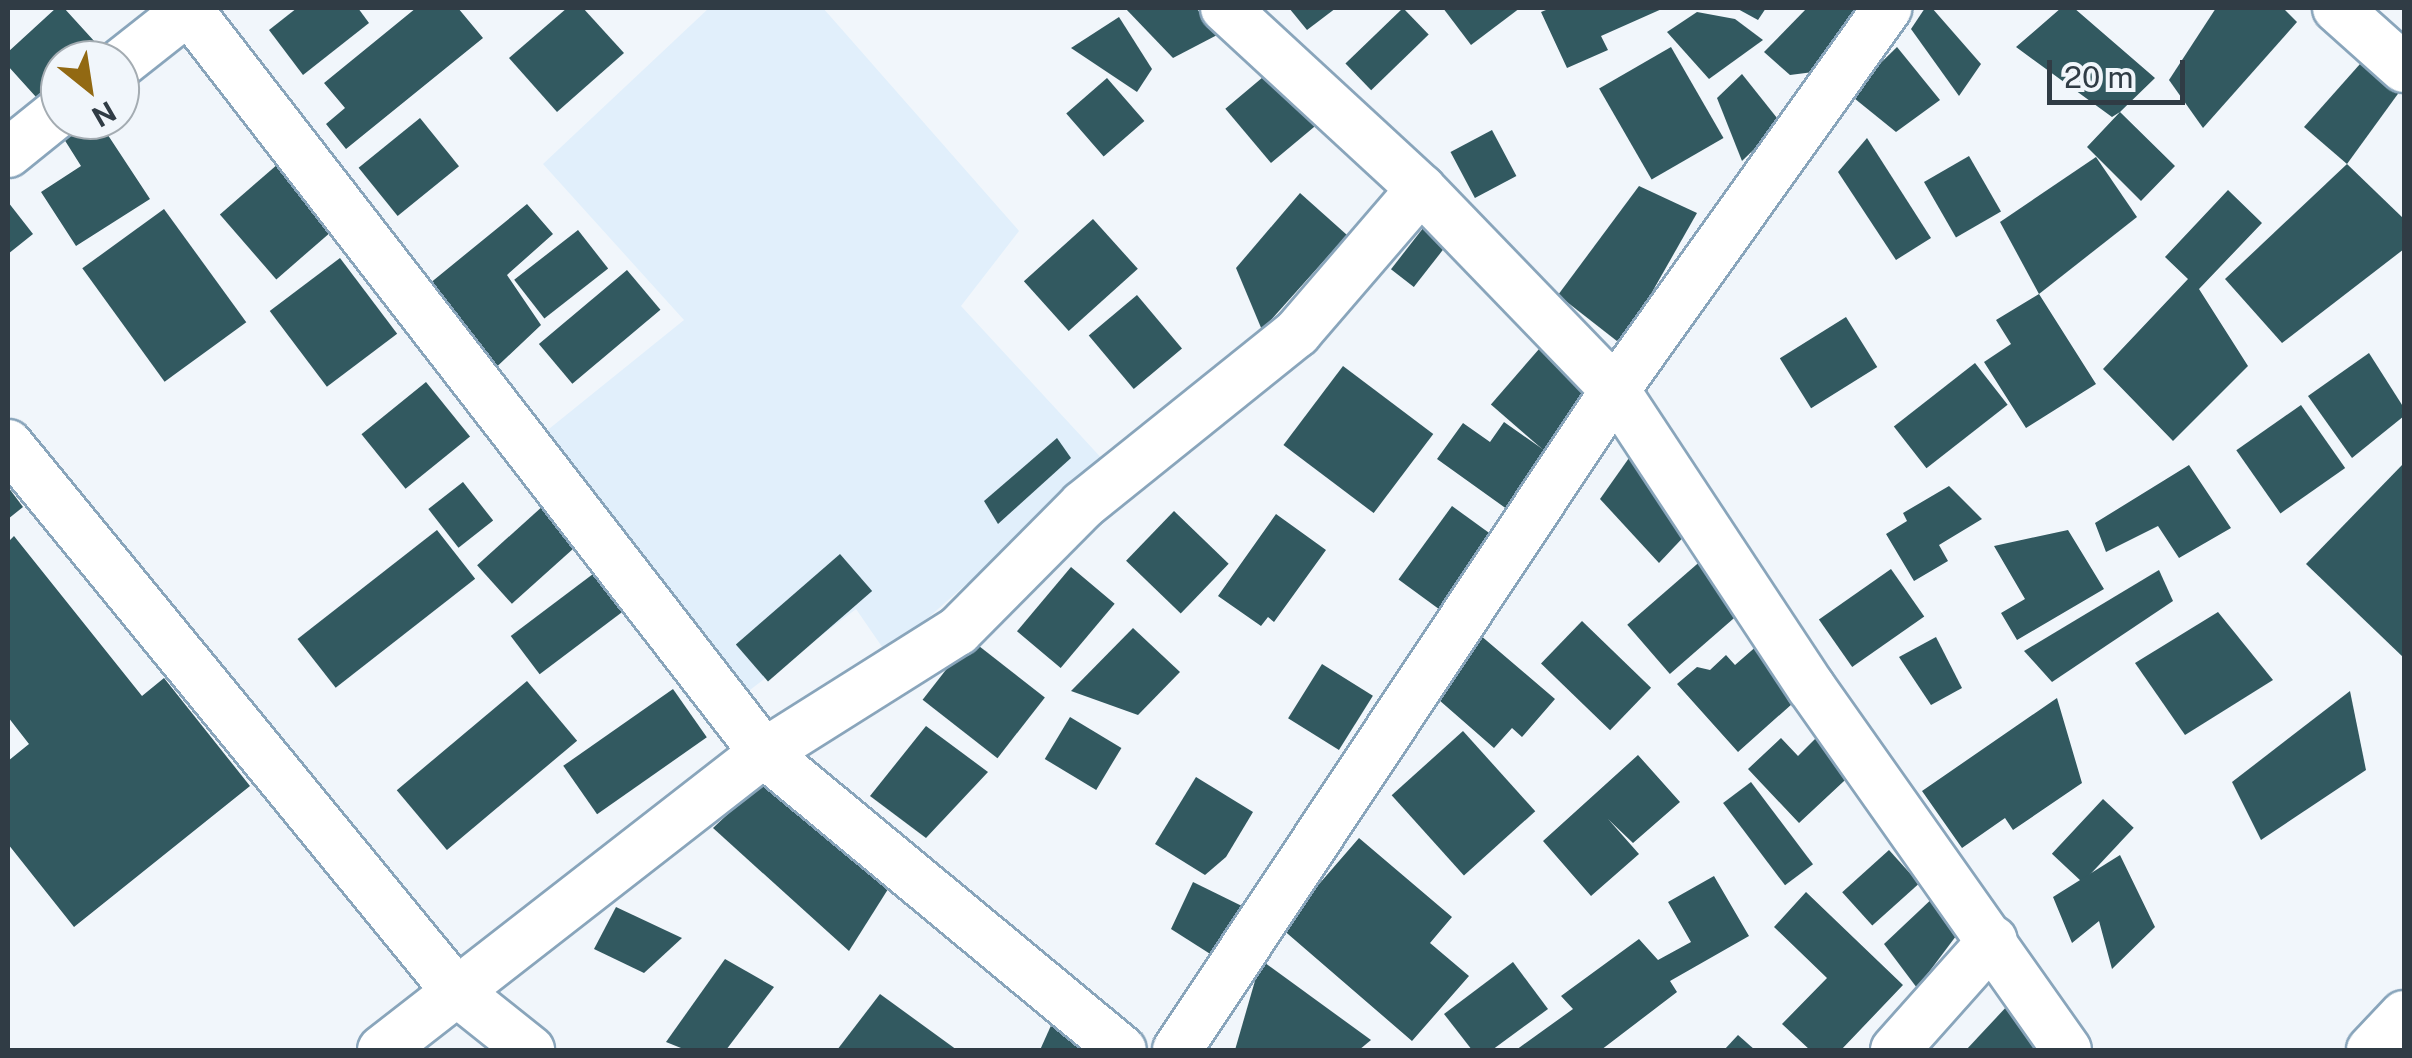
<!DOCTYPE html>
<html>
<head>
<meta charset="utf-8">
<style>
  body { margin:0 }
  #map { position:relative; width:2412px; height:1058px; overflow:hidden; background:#f1f6fb; font-family:"Public Sans",sans-serif }
  div>[style] { position:absolute }
  [style*='--x'] { left:calc(var(--x)*1px); top:calc(var(--y)*1px); width:calc(var(--w)*1px); rotate:calc(var(--a)*1deg) }
  .built>* { inset:0; background:#e1effb }
  .building>* { inset:0; background:#325960; transform-origin:0 0 }
  .roads { filter:drop-shadow(2px 0 #89a5bb) drop-shadow(-2px 0 #89a5bb) drop-shadow(0 2px #89a5bb) drop-shadow(0 -2px #89a5bb) }
  .street>* { height:48px; margin:-24px; padding:0 24px; transform-origin:24px; border-radius:24px; background:#fff }
  span { translate:-50% -50%; white-space:nowrap; text-align:center; line-height:1.15; -webkit-text-stroke:10px #f1f6fb; paint-order:stroke }
  .frame { position:absolute; inset:0; border:10px solid #303c45; pointer-events:none }
  .north { position:absolute; left:40px; top:40px; width:100px; height:100px; box-sizing:border-box; background:#f1f6fb; border:2px solid #a4acb2; border-radius:50%; rotate:150deg; font-size:28px; font-weight:700; line-height:40px; text-align:center; color:#303c45 }
  .north::after { content:''; display:block; margin:auto; width:35px; height:45px; background:#926912; clip-path:polygon(50% 0,100% 100%,50% 72%,0 100%) }
  .scale { position:absolute; left:2047px; top:60px; width:138px; height:45px; box-sizing:border-box; border:5px solid #303c45; border-top:0; padding-left:12px; font-size:30px; line-height:35px; white-space:nowrap; color:#303c45; -webkit-text-stroke:8px #f1f6fb; paint-order:stroke }
</style>
</head>
<body>
<div id="map">
  <div class="built">
    <i style="clip-path:polygon(709px 8px,823px 8px,1019px 231px,961px 306px,1105px 462px,887px 654px,856px 609px,742px 696px,539px 437px,684px 320px,543px 164px)"></i>
  </div>
  <div class="building">
    <i style="clip-path:polygon(56px 8px,64px 8px,95px 42px,76px 60px,60px 60px,60px 74px,36px 97px,8px 66px,8px 52px)"></i>
    <i style="clip-path:polygon(297px 8px,358px 8px,369px 23px,303px 75px,269px 30px)"></i>
    <i style="clip-path:polygon(416px 8px,458px 8px,483px 38px,346px 149px,326px 124px,345px 108px,324px 83px)"></i>
    <i style="clip-path:polygon(567px 8px,583px 8px,624px 53px,557px 112px,509px 58px)"></i>
    <i style="clip-path:polygon(1125px 8px,1196px 8px,1219px 34px,1173px 58px)"></i>
    <i style="clip-path:polygon(1289px 8px,1336px 8px,1307px 30px)"></i>
    <i style="left:1403px;top:8px;width:37px;height:80px;rotate:46deg"></i>
    <i style="clip-path:polygon(1443px 8px,1520px 8px,1471px 45px)"></i>
    <i style="clip-path:polygon(1551px 8px,1664px 8px,1601px 36px,1608px 50px,1567px 68px,1541px 12px)"></i>
    <i style="clip-path:polygon(1736px 8px,1766px 8px,1758px 20px)"></i>
    <i style="clip-path:polygon(1807px 8px,1860px 8px,1821px 71px,1790px 75px,1764px 52px)"></i>
    <i style="clip-path:polygon(1925px 8px,1932px 8px,1981px 64px,1959px 96px,1911px 29px)"></i>
    <i style="clip-path:polygon(2061px 8px,2074px 8px,2155px 78px,2120px 112px,2175px 166px,2141px 201px,2087px 147px,2120px 112px,2112px 117px,2016px 47px)"></i>
    <i style="clip-path:polygon(2216px 8px,2283px 8px,2297px 22px,2203px 128px,2169px 80px)"></i>
    <i style="clip-path:polygon(1697px 12px,1735px 19px,1763px 40px,1709px 79px,1667px 32px)"></i>
    <i style="clip-path:polygon(1119px 17px,1152px 69px,1137px 92px,1071px 48px)"></i>
    <i style="left:1671px;top:47px;width:105px;height:83px;rotate:60deg"></i>
    <i style="clip-path:polygon(1897px 47px,1940px 100px,1896px 132px,1849px 94px)"></i>
    <i style="clip-path:polygon(2368px 55px,2400px 91px,2347px 164px,2304px 127px)"></i>
    <i style="left:1269px;top:72px;width:71px;height:57px;rotate:50deg"></i>
    <i style="clip-path:polygon(1742px 74px,1781px 123px,1742px 161px,1717px 98px)"></i>
    <i style="left:1107px;top:78px;width:57px;height:54px;rotate:49deg"></i>
    <i style="left:420px;top:118px;width:62px;height:79px;rotate:51deg"></i>
    <i style="clip-path:polygon(93px 120px,98px 120px,150px 199px,76px 246px,41px 192px,81px 166px,64px 139px)"></i>
    <i style="left:1492px;top:130px;width:52px;height:47px;rotate:62deg"></i>
    <i style="clip-path:polygon(1867px 138px,1931px 238px,1896px 260px,1838px 172px)"></i>
    <i style="left:1969px;top:156px;width:64px;height:52px;rotate:60deg"></i>
    <i style="clip-path:polygon(2096px 157px,2137px 217px,2039px 294px,2000px 222px)"></i>
    <i style="left:278px;top:164px;width:86px;height:77px;rotate:49deg"></i>
    <i style="clip-path:polygon(2347px 164px,2404px 219px,2404px 249px,2282px 343px,2225px 279px)"></i>
    <i style="clip-path:polygon(1639px 186px,1697px 213px,1622px 345px,1558px 295px)"></i>
    <i style="clip-path:polygon(2228px 190px,2262px 223px,2199px 289px,2248px 366px,2173px 441px,2103px 369px,2188px 279px,2165px 257px)"></i>
    <i style="clip-path:polygon(1300px 193px,1347px 235px,1262px 330px,1236px 268px)"></i>
    <i style="clip-path:polygon(8px 202px,33px 234px,8px 254px)"></i>
    <i style="clip-path:polygon(527px 204px,553px 234px,507px 275px,541px 325px,487px 376px,418px 293px)"></i>
    <i style="left:164px;top:209px;width:140px;height:101px;rotate:54deg"></i>
    <i style="left:1431px;top:218px;width:29px;height:65px;rotate:38deg"></i>
    <i style="left:1093px;top:219px;width:67px;height:93px;rotate:48deg"></i>
    <i style="left:578px;top:230px;width:49px;height:81px;rotate:52deg"></i>
    <i style="left:340px;top:258px;width:95px;height:88px;rotate:53deg"></i>
    <i style="left:627px;top:270px;width:52px;height:115px;rotate:50deg"></i>
    <i style="clip-path:polygon(2039px 294px,2096px 384px,2026px 428px,1984px 362px,2011px 344px,1996px 320px)"></i>
    <i style="left:1137px;top:295px;width:70px;height:63px;rotate:50deg"></i>
    <i style="left:1846px;top:317px;width:59px;height:78px;rotate:58deg"></i>
    <i style="left:1546px;top:341px;width:73px;height:84px;rotate:41deg"></i>
    <i style="clip-path:polygon(2369px 353px,2404px 408px,2404px 416px,2352px 458px,2308px 396px)"></i>
    <i style="left:1975px;top:363px;width:53px;height:103px;rotate:52deg"></i>
    <i style="left:1343px;top:366px;width:113px;height:99px;rotate:37deg"></i>
    <i style="left:426px;top:382px;width:70px;height:83px;rotate:51deg"></i>
    <i style="left:2301px;top:405px;width:77px;height:79px;rotate:55deg"></i>
    <i style="clip-path:polygon(1504px 422px,1551px 455px,1511px 512px,1437px 459px,1463px 423px,1490px 442px)"></i>
    <i style="clip-path:polygon(1057px 438px,1071px 458px,998px 524px,984px 501px)"></i>
    <i style="clip-path:polygon(1629px 458px,1692px 528px,1659px 563px,1600px 499px)"></i>
    <i style="clip-path:polygon(2404px 463px,2404px 658px,2306px 564px)"></i>
    <i style="clip-path:polygon(2189px 465px,2231px 528px,2179px 558px,2158px 526px,2106px 552px,2095px 523px)"></i>
    <i style="left:463px;top:482px;width:49px;height:44px;rotate:52deg"></i>
    <i style="clip-path:polygon(1949px 486px,1982px 519px,1939px 545px,1948px 561px,1914px 581px,1886px 534px,1907px 521px,1903px 513px)"></i>
    <i style="clip-path:polygon(8px 487px,23px 507px,8px 519px)"></i>
    <i style="left:544px;top:505px;width:52px;height:90px;rotate:48deg"></i>
    <i style="left:1452px;top:506px;width:52px;height:91px;rotate:36deg"></i>
    <i style="left:1174px;top:511px;width:76px;height:69px;rotate:44deg"></i>
    <i style="clip-path:polygon(1276px 514px,1326px 550px,1274px 622px,1268px 617px,1261px 626px,1218px 596px)"></i>
    <i style="left:437px;top:530px;width:62px;height:177px;rotate:52deg"></i>
    <i style="clip-path:polygon(2068px 530px,2104px 589px,2017px 640px,2001px 613px,2025px 599px,1994px 546px)"></i>
    <i style="clip-path:polygon(14px 536px,142px 696px,164px 678px,250px 786px,74px 927px,8px 844px,8px 761px,29px 744px,8px 717px,8px 542px)"></i>
    <i style="left:1711px;top:552px;width:65px;height:111px;rotate:49deg"></i>
    <i style="left:840px;top:554px;width:49px;height:138px;rotate:49deg"></i>
    <i style="left:1071px;top:567px;width:57px;height:84px;rotate:40deg"></i>
    <i style="left:1891px;top:569px;width:58px;height:88px;rotate:55deg"></i>
    <i style="clip-path:polygon(2159px 570px,2173px 601px,2052px 682px,2024px 651px)"></i>
    <i style="left:593px;top:574px;width:48px;height:103px;rotate:53deg"></i>
    <i style="clip-path:polygon(2218px 612px,2273px 680px,2185px 735px,2135px 663px)"></i>
    <i style="left:1582px;top:621px;width:96px;height:59px;rotate:44deg"></i>
    <i style="clip-path:polygon(1133px 628px,1180px 672px,1138px 715px,1071px 691px)"></i>
    <i style="clip-path:polygon(1473px 629px,1555px 699px,1522px 737px,1512px 728px,1494px 748px,1423px 686px)"></i>
    <i style="clip-path:polygon(1767px 637px,1811px 687px,1738px 752px,1677px 684px,1697px 667px,1710px 670px,1726px 655px,1735px 665px)"></i>
    <i style="clip-path:polygon(1936px 637px,1962px 688px,1931px 705px,1899px 657px)"></i>
    <i style="left:970px;top:639px;width:95px;height:77px;rotate:38deg"></i>
    <i style="left:1322px;top:664px;width:60px;height:64px;rotate:32deg"></i>
    <i style="left:527px;top:681px;width:78px;height:170px;rotate:50deg"></i>
    <i style="left:673px;top:689px;width:59px;height:134px;rotate:55deg"></i>
    <i style="clip-path:polygon(2350px 691px,2366px 770px,2261px 840px,2232px 782px)"></i>
    <i style="clip-path:polygon(2057px 698px,2082px 783px,2013px 830px,2005px 818px,1962px 848px,1922px 791px)"></i>
    <i style="left:1070px;top:717px;width:60px;height:49px;rotate:31deg"></i>
    <i style="clip-path:polygon(926px 726px,988px 772px,926px 838px,870px 796px)"></i>
    <i style="left:1463px;top:731px;width:108px;height:96px;rotate:48deg"></i>
    <i style="clip-path:polygon(1823px 731px,1858px 768px,1799px 823px,1748px 769px,1781px 738px,1798px 756px)"></i>
    <i style="clip-path:polygon(1638px 755px,1680px 802px,1633px 843px,1608px 819px,1639px 854px,1591px 896px,1543px 841px)"></i>
    <i style="clip-path:polygon(1196px 777px,1253px 812px,1226px 857px,1205px 875px,1155px 844px)"></i>
    <i style="clip-path:polygon(766px 778px,890px 886px,849px 951px,713px 828px)"></i>
    <i style="left:1751px;top:782px;width:103px;height:35px;rotate:53deg"></i>
    <i style="left:2103px;top:799px;width:42px;height:75px;rotate:43deg"></i>
    <i style="clip-path:polygon(1359px 838px,1452px 917px,1430px 943px,1469px 976px,1412px 1041px,1281px 928px)"></i>
    <i style="left:1889px;top:850px;width:45px;height:63px;rotate:48deg"></i>
    <i style="clip-path:polygon(2120px 855px,2155px 927px,2112px 969px,2099px 921px,2072px 943px,2053px 897px)"></i>
    <i style="clip-path:polygon(1714px 876px,1749px 936px,1670px 981px,1677px 992px,1601px 1050px,1516px 1050px,1573px 1009px,1561px 996px,1639px 939px,1658px 960px,1691px 942px,1668px 902px)"></i>
    <i style="clip-path:polygon(1193px 882px,1248px 909px,1215px 957px,1171px 929px)"></i>
    <i style="clip-path:polygon(1806px 892px,1903px 985px,1841px 1050px,1810px 1050px,1782px 1024px,1827px 978px,1774px 927px)"></i>
    <i style="clip-path:polygon(1937px 894px,1956px 936px,1917px 988px,1884px 944px)"></i>
    <i style="clip-path:polygon(616px 907px,682px 938px,644px 973px,594px 949px)"></i>
    <i style="clip-path:polygon(725px 959px,774px 987px,726px 1050px,686px 1050px,666px 1042px)"></i>
    <i style="clip-path:polygon(1261px 960px,1371px 1040px,1359px 1050px,1235px 1050px)"></i>
    <i style="clip-path:polygon(1513px 962px,1548px 1009px,1492px 1050px,1472px 1050px,1444px 1014px)"></i>
    <i style="clip-path:polygon(880px 994px,957px 1050px,837px 1050px)"></i>
    <i style="clip-path:polygon(2009px 1004px,2039px 1050px,1966px 1050px)"></i>
    <i style="clip-path:polygon(1058px 1010px,1097px 1050px,1040px 1050px)"></i>
    <i style="clip-path:polygon(1738px 1035px,1755px 1050px,1724px 1050px)"></i>
  </div>
  <div class="roads">
    <div class="street">
      <i style="--x:187;--y:8;--w:942;--a:52.24"></i>
      <i style="--x:764;--y:753;--w:465;--a:39.7"></i>
      <i style="--x:1225;--y:8;--w:267;--a:42.7"></i>
      <i style="--x:1421;--y:189;--w:279;--a:46"></i>
      <i style="--x:1615;--y:390;--w:356;--a:56.6"></i>
      <i style="--x:1811;--y:687;--w:444;--a:54.8"></i>
      <i style="--x:2337;--y:8;--w:90;--a:41.8"></i>
      <i style="--x:120;--y:64;--w:90;--a:-38.3"></i>
      <i style="--x:8;--y:153;--w:67;--a:-38.9"></i>
      <i style="--x:8;--y:444;--w:707;--a:50.68"></i>
      <i style="--x:456;--y:991;--w:95;--a:38.6"></i>
      <i style="--x:382;--y:1050;--w:484;--a:-37.9"></i>
      <i style="--x:764;--y:753;--w:229;--a:-32.2"></i>
      <i style="--x:958;--y:631;--w:177;--a:-45.2"></i>
      <i style="--x:1083;--y:505;--w:275;--a:-38.8"></i>
      <i style="--x:1297;--y:333;--w:190;--a:-49.3"></i>
      <i style="--x:1177;--y:1050;--w:792;--a:-56.43"></i>
      <i style="--x:1615;--y:390;--w:469;--a:-54.5"></i>
      <i style="--x:1895;--y:1050;--w:147;--a:-48.3"></i>
      <i style="--x:2371;--y:1050;--w:48;--a:-46.7"></i>
    </div>
  </div>
  <div class="frame"></div>
  <div class="north">N</div>
  <div class="scale">20 m</div>
</div>
</body>
</html>
